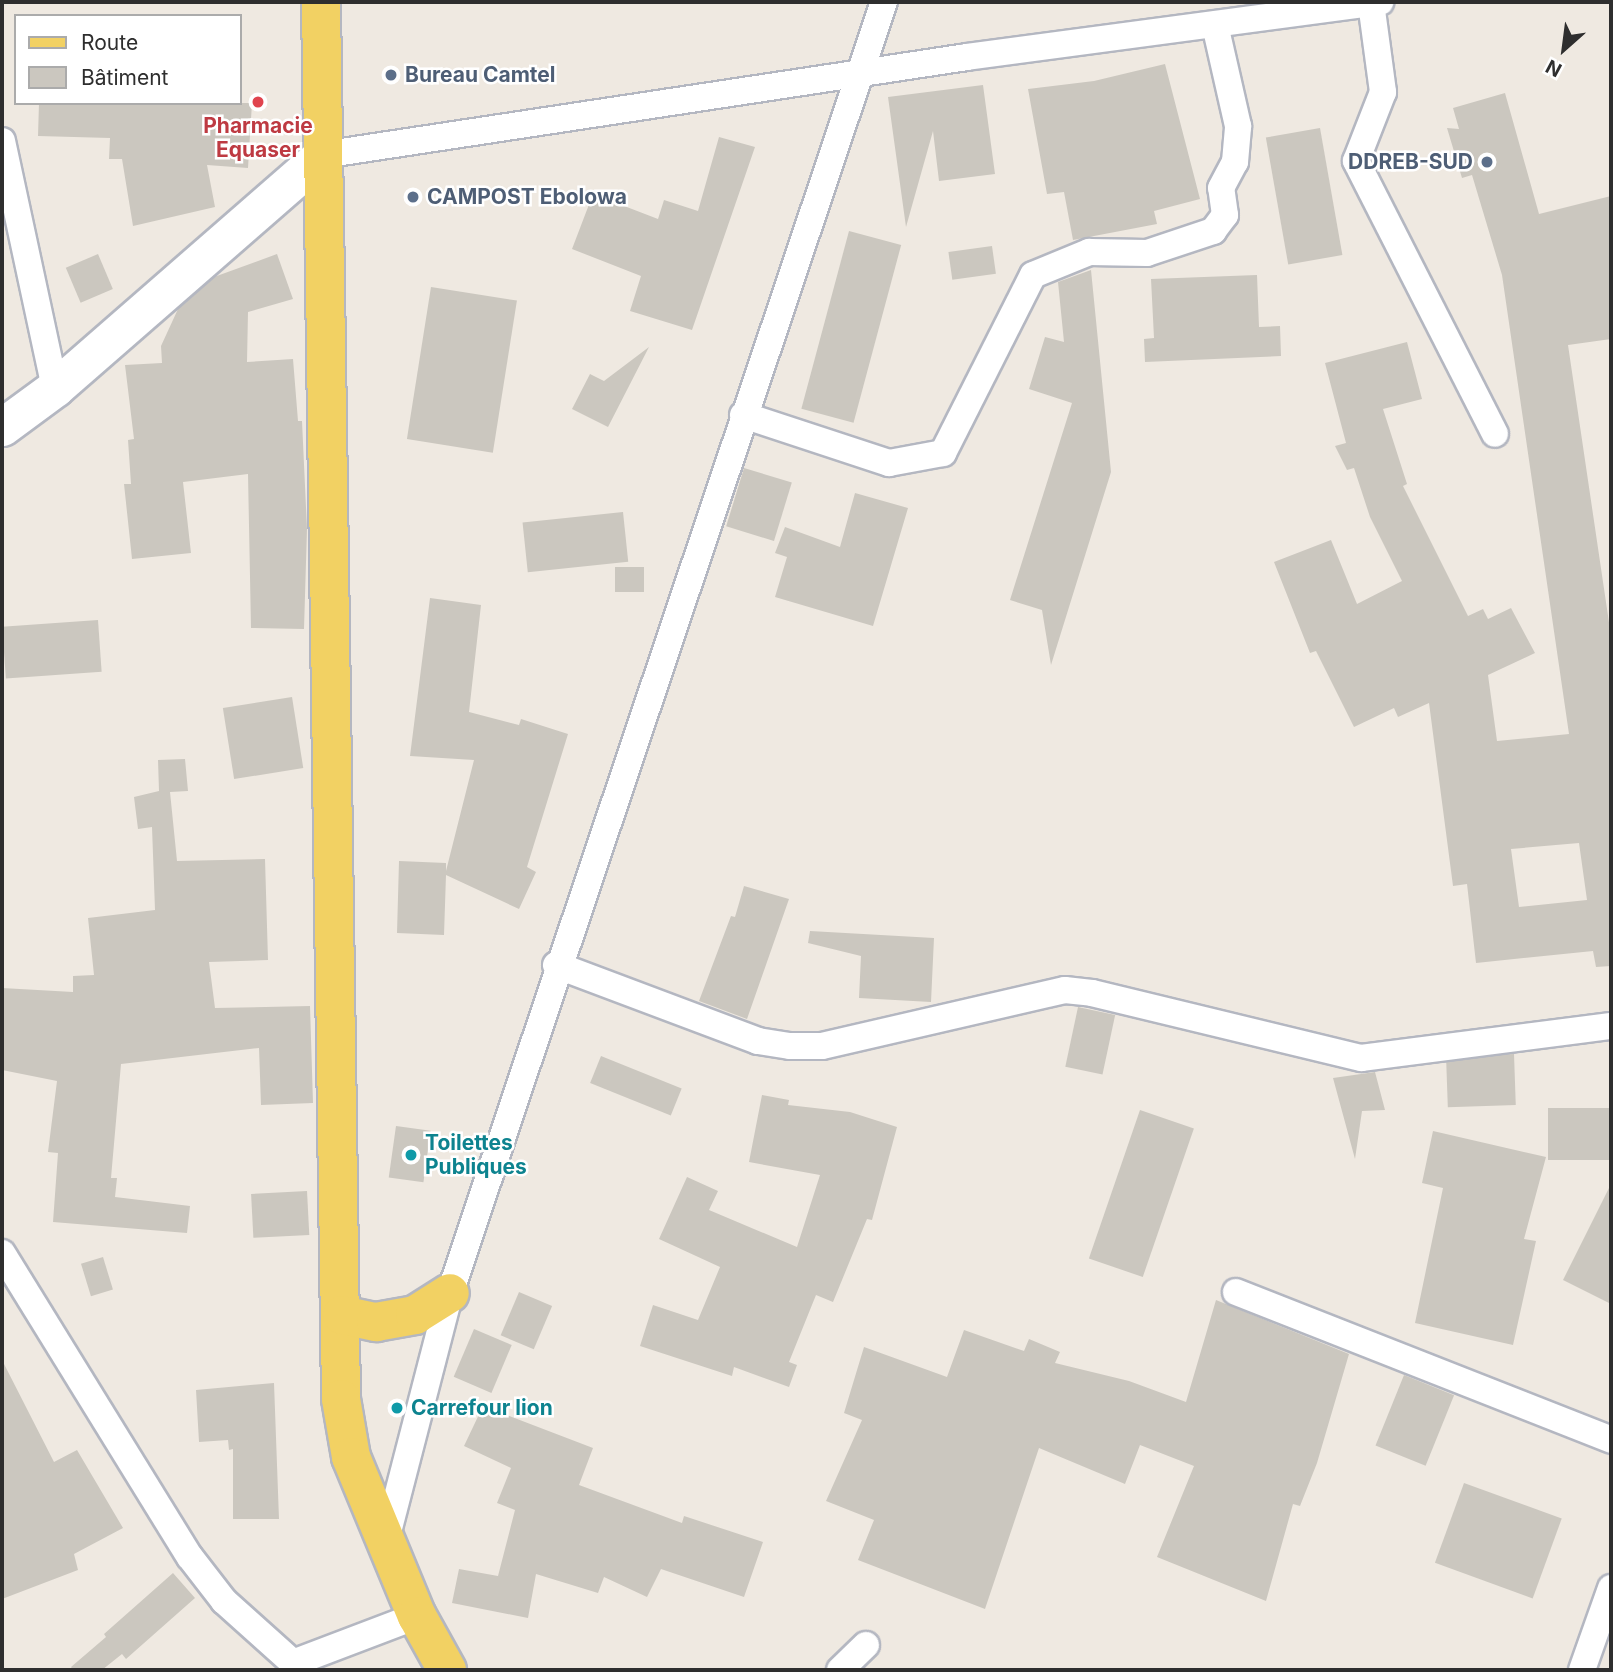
<!DOCTYPE html>
<html>
<head>
<meta charset="utf-8">
<style>
  body { margin:0 }
  #map { position:relative; width:1613px; height:1672px; overflow:hidden; background:#efe9e1; font-family:Inter,sans-serif }
  div>[style] { position:absolute }
  [style*='--x'] { left:calc(var(--x)*1px); top:calc(var(--y)*1px); width:calc(var(--w)*1px); rotate:calc(var(--a)*1deg) }
  .building>* { inset:0; background:#cbc7bf; transform-origin:0 0 }
  .roads { filter:drop-shadow(2px 0 #b4b7c1) drop-shadow(-2px 0 #b4b7c1) drop-shadow(0 2px #b4b7c1) drop-shadow(0 -2px #b4b7c1) }
  .street>* { height:26px; margin:-13px; padding:0 13px; transform-origin:13px; border-radius:13px; background:#fff }
  .secondary>* { height:37px; margin:-18.5px; padding:0 18.5px; transform-origin:18.5px; border-radius:18.5px; background:#fff }
  .primary>* { height:38px; margin:-19px; padding:0 19px; transform-origin:19px; border-radius:19px; background:#f2d163 }
  .dots>* { width:19px; height:19px; translate:-50% -50%; box-sizing:border-box; border:4px solid #fff; border-radius:50% }
  span { translate:-50% -50%; white-space:nowrap; text-align:center; line-height:1.15; -webkit-text-stroke:5px #fff; paint-order:stroke }
  .service-label { font-size:21px; color:#4e5e75; font-weight:700 }
  .left { translate:0 -50%; text-align:left }
  .right { translate:-100% -50%; text-align:right }
  .health-label { font-size:21px; color:#be3a42; font-weight:700 }
  .culture-label { font-size:21px; color:#0d838f; font-weight:700 }
  .frame { position:absolute; inset:0; border:4px solid #2e2e2e; pointer-events:none }
  .legend { position:absolute; left:14px; top:14px; width:228px; height:91px; box-sizing:border-box; background:#fff; border:2px solid #ababab; margin:0; padding:9px 12px; list-style:none; font-size:21px; color:#2e2e2e }
  .legend li { display:flex; align-items:center; gap:14px; height:35px }
  .legend b { width:35px; border:2px solid #ababab }
  .north { position:absolute; left:1529px; top:14px; width:70px; height:70px; -webkit-text-stroke:5px #fff; paint-order:stroke; rotate:208deg; font-size:19px; font-weight:700; line-height:28px; text-align:center; color:#2e2e2e }
  .north::after { content:''; display:block; margin:auto; width:24px; height:32px; background:#2e2e2e; clip-path:polygon(50% 0,100% 100%,50% 72%,0 100%) }
</style>
</head>
<body>
<div id="map">
  <div class="building">
    <i style="clip-path:polygon(1165px 64px,1200px 199px,1154px 211px,1157px 224px,1073px 240px,1064px 192px,1047px 194px,1028px 89px,1094px 81px)"></i>
    <i style="clip-path:polygon(983px 85px,995px 174px,939px 181px,933px 131px,906px 227px,888px 97px)"></i>
    <i style="clip-path:polygon(evenodd,1505px 93px,1539px 214px,1611px 196px,1611px 339px,1568px 345px,1611px 636px,1611px 966px,1596px 967px,1593px 951px,1476px 963px,1467px 884px,1453px 886px,1429px 703px,1398px 717px,1394px 708px,1354px 727px,1316px 651px,1310px 653px,1274px 562px,1331px 540px,1357px 604px,1402px 581px,1370px 517px,1354px 468px,1347px 470px,1335px 446px,1346px 443px,1325px 363px,1407px 342px,1422px 399px,1383px 409px,1407px 484px,1403px 486px,1468px 616px,1483px 609px,1488px 619px,1511px 608px,1535px 653px,1488px 675px,1497px 741px,1569px 734px,1502px 275px,1472px 175px,1462px 178px,1447px 128px,1459px 129px,1453px 108px,1505px 93px,1579px 843px,1587px 900px,1519px 907px,1511px 849px,1579px 843px)"></i>
    <i style="clip-path:polygon(39px 103px,252px 103px,248px 168px,207px 165px,215px 207px,133px 226px,122px 159px,109px 159px,110px 138px,38px 136px)"></i>
    <i style="left:1320px;top:128px;width:129px;height:55px;rotate:80deg"></i>
    <i style="clip-path:polygon(719px 137px,755px 147px,692px 330px,630px 311px,641px 276px,572px 249px,593px 194px,658px 219px,664px 200px,698px 211px)"></i>
    <i style="left:849px;top:231px;width:54px;height:184px;rotate:15deg"></i>
    <i style="left:992px;top:246px;width:28px;height:44px;rotate:82deg"></i>
    <i style="left:98px;top:254px;width:38px;height:35px;rotate:67deg"></i>
    <i style="clip-path:polygon(277px 254px,293px 299px,248px 312px,247px 362px,293px 359px,298px 421px,302px 421px,307px 529px,304px 629px,251px 628px,248px 474px,183px 482px,191px 553px,132px 559px,124px 484px,131px 484px,128px 440px,134px 439px,125px 365px,162px 363px,161px 346px,178px 309px,214px 277px)"></i>
    <i style="clip-path:polygon(1091px 270px,1111px 472px,1051px 665px,1042px 610px,1010px 600px,1072px 403px,1029px 389px,1045px 337px,1064px 342px,1058px 282px)"></i>
    <i style="clip-path:polygon(1257px 275px,1259px 327px,1280px 326px,1281px 356px,1145px 362px,1144px 339px,1154px 338px,1151px 279px)"></i>
    <i style="left:431px;top:287px;width:87px;height:154px;rotate:9deg"></i>
    <i style="clip-path:polygon(649px 347px,608px 427px,572px 409px,590px 374px,604px 381px)"></i>
    <i style="left:744px;top:468px;width:50px;height:61px;rotate:17deg"></i>
    <i style="clip-path:polygon(855px 493px,908px 508px,873px 626px,775px 597px,787px 557px,775px 553px,785px 527px,840px 547px)"></i>
    <i style="left:623px;top:512px;width:50px;height:101px;rotate:84deg"></i>
    <i style="left:615px;top:567px;width:29px;height:25px"></i>
    <i style="clip-path:polygon(430px 598px,481px 605px,469px 712px,519px 725px,521px 719px,568px 734px,527px 867px,536px 872px,519px 909px,446px 875px,444px 935px,397px 933px,399px 861px,446px 863px,446px 871px,474px 760px,410px 756px)"></i>
    <i style="left:98px;top:620px;width:52px;height:96px;rotate:86deg"></i>
    <i style="left:292px;top:697px;width:72px;height:70px;rotate:81deg"></i>
    <i style="clip-path:polygon(185px 759px,188px 791px,170px 792px,177px 861px,265px 859px,268px 960px,209px 962px,215px 1008px,310px 1006px,313px 1103px,261px 1105px,259px 1048px,121px 1064px,111px 1178px,117px 1178px,115px 1197px,190px 1206px,187px 1233px,53px 1222px,58px 1153px,48px 1152px,57px 1081px,2px 1070px,2px 988px,73px 992px,73px 976px,94px 975px,88px 918px,155px 910px,152px 827px,138px 829px,134px 797px,159px 791px,158px 760px)"></i>
    <i style="clip-path:polygon(744px 886px,789px 899px,747px 1019px,699px 1001px,731px 916px,735px 917px)"></i>
    <i style="clip-path:polygon(810px 931px,934px 938px,931px 1002px,859px 998px,861px 956px,808px 943px)"></i>
    <i style="left:1078px;top:1007px;width:38px;height:61px;rotate:12deg"></i>
    <i style="left:1514px;top:1054px;width:51px;height:68px;rotate:88deg"></i>
    <i style="left:601px;top:1056px;width:87px;height:29px;rotate:22deg"></i>
    <i style="clip-path:polygon(1375px 1072px,1385px 1110px,1362px 1111px,1355px 1159px,1333px 1078px)"></i>
    <i style="clip-path:polygon(762px 1095px,789px 1100px,788px 1105px,850px 1112px,897px 1127px,872px 1220px,867px 1219px,833px 1302px,816px 1295px,789px 1362px,797px 1365px,789px 1387px,734px 1367px,732px 1376px,640px 1346px,653px 1305px,698px 1320px,720px 1267px,659px 1239px,687px 1177px,718px 1191px,709px 1210px,797px 1247px,820px 1175px,749px 1162px)"></i>
    <i style="left:1611px;top:1108px;width:52px;height:63px;rotate:90deg"></i>
    <i style="left:1140px;top:1110px;width:57px;height:157px;rotate:19deg"></i>
    <i style="left:396px;top:1126px;width:35px;height:52px;rotate:8deg"></i>
    <i style="clip-path:polygon(1433px 1131px,1546px 1157px,1524px 1239px,1536px 1241px,1513px 1345px,1415px 1323px,1443px 1188px,1422px 1183px)"></i>
    <i style="clip-path:polygon(1611px 1184px,1611px 1304px,1563px 1280px)"></i>
    <i style="left:307px;top:1191px;width:44px;height:56px;rotate:87deg"></i>
    <i style="left:103px;top:1257px;width:34px;height:23px;rotate:73deg"></i>
    <i style="left:519px;top:1292px;width:36px;height:47px;rotate:23deg"></i>
    <i style="clip-path:polygon(1216px 1300px,1349px 1354px,1317px 1463px,1300px 1506px,1293px 1504px,1266px 1601px,1157px 1557px,1194px 1466px,1140px 1445px,1125px 1484px,1039px 1448px,985px 1609px,858px 1560px,874px 1520px,826px 1501px,862px 1420px,844px 1413px,864px 1347px,947px 1377px,964px 1330px,1024px 1351px,1029px 1339px,1060px 1352px,1055px 1363px,1129px 1381px,1186px 1402px)"></i>
    <i style="left:474px;top:1329px;width:41px;height:52px;rotate:23deg"></i>
    <i style="clip-path:polygon(2px 1360px,54px 1462px,77px 1450px,123px 1528px,74px 1554px,78px 1570px,2px 1599px)"></i>
    <i style="left:1404px;top:1375px;width:54px;height:76px;rotate:22deg"></i>
    <i style="clip-path:polygon(274px 1383px,279px 1519px,233px 1519px,233px 1449px,229px 1450px,228px 1440px,199px 1442px,196px 1390px)"></i>
    <i style="clip-path:polygon(483px 1406px,593px 1448px,579px 1485px,682px 1523px,684px 1516px,763px 1542px,744px 1597px,661px 1569px,647px 1597px,604px 1577px,598px 1593px,536px 1574px,528px 1618px,452px 1603px,459px 1569px,498px 1576px,515px 1510px,497px 1503px,511px 1468px,464px 1446px)"></i>
    <i style="left:1464px;top:1483px;width:104px;height:85px;rotate:20deg"></i>
    <i style="clip-path:polygon(173px 1573px,195px 1598px,126px 1659px,122px 1654px,102px 1670px,73px 1670px,71px 1667px,106px 1637px,104px 1634px)"></i>
  </div>
  <div class="roads">
    <div class="street">
      <i style="--x:1371;--y:3;--w:90;--a:82.3"></i>
      <i style="--x:1383;--y:92;--w:74;--a:111.4"></i>
      <i style="--x:1356;--y:161;--w:306;--a:63"></i>
      <i style="--x:2;--y:141;--w:253;--a:77.9"></i>
      <i style="--x:322;--y:155;--w:652;--a:-8.64"></i>
      <i style="--x:967;--y:57;--w:417;--a:-7.6"></i>
      <i style="--x:743;--y:415;--w:154;--a:18.2"></i>
      <i style="--x:889;--y:463;--w:55;--a:-10.5"></i>
      <i style="--x:943;--y:453;--w:199;--a:-63.2"></i>
      <i style="--x:1033;--y:275;--w:61;--a:-22.3"></i>
      <i style="--x:1089;--y:252;--w:58;--a:1"></i>
      <i style="--x:1147;--y:253;--w:70;--a:-18.4"></i>
      <i style="--x:1213;--y:231;--w:20;--a:-53"></i>
      <i style="--x:1225;--y:215;--w:27;--a:-98"></i>
      <i style="--x:1221;--y:188;--w:30;--a:-62"></i>
      <i style="--x:1235;--y:162;--w:36;--a:-85"></i>
      <i style="--x:1238;--y:126;--w:104;--a:-102.8"></i>
      <i style="--x:556;--y:965;--w:216;--a:20.6"></i>
      <i style="--x:758;--y:1041;--w:32;--a:9"></i>
      <i style="--x:790;--y:1046;--w:32;--a:0"></i>
      <i style="--x:822;--y:1046;--w:249;--a:-13"></i>
      <i style="--x:1065;--y:990;--w:27;--a:6"></i>
      <i style="--x:1092;--y:993;--w:277;--a:13.6"></i>
      <i style="--x:1361;--y:1058;--w:252;--a:-7.3"></i>
      <i style="--x:2;--y:1253;--w:357;--a:58.3"></i>
      <i style="--x:190;--y:1557;--w:56;--a:52.3"></i>
      <i style="--x:224;--y:1601;--w:103;--a:41.9"></i>
      <i style="--x:1236;--y:1292;--w:403;--a:21.5"></i>
      <i style="--x:387;--y:1536;--w:251;--a:-75.5"></i>
      <i style="--x:450;--y:1293;--w:1362;--a:-71.42"></i>
      <i style="--x:293;--y:1663;--w:133;--a:-20.8"></i>
      <i style="--x:840;--y:1670;--w:36;--a:-44"></i>
      <i style="--x:1582;--y:1670;--w:87;--a:-70.5"></i>
    </div>
    <div class="secondary">
      <i style="--x:2;--y:427;--w:66;--a:-36.3"></i>
      <i style="--x:55;--y:388;--w:354;--a:-41.1"></i>
    </div>
    <div class="primary">
      <i style="--x:321;--y:2;--w:1397;--a:89.18"></i>
      <i style="--x:341;--y:1399;--w:59;--a:80.2"></i>
      <i style="--x:351;--y:1457;--w:172;--a:67.5"></i>
      <i style="--x:417;--y:1616;--w:62;--a:60.9"></i>
      <i style="--x:342;--y:1315;--w:35;--a:12"></i>
      <i style="--x:376;--y:1322;--w:40;--a:-10"></i>
      <i style="--x:415;--y:1315;--w:41;--a:-32.2"></i>
    </div>
  </div>
  <div class="dots">
    <i style="left:391px;top:75px;background:#5c6f8a"></i>
    <i style="left:258px;top:102px;background:#e0444e"></i>
    <i style="left:1487px;top:162px;background:#5c6f8a"></i>
    <i style="left:413px;top:197px;background:#5c6f8a"></i>
    <i style="left:411px;top:1155px;background:#0f9aa8"></i>
    <i style="left:397px;top:1408px;background:#0f9aa8"></i>
  </div>
  <div class="service-label">
    <span class="left" style="left:405px;top:75px">Bureau Camtel</span>
    <span class="right" style="left:1473px;top:162px">DDREB-SUD</span>
    <span class="left" style="left:427px;top:197px">CAMPOST Ebolowa</span>
  </div>
  <div class="health-label">
    <span style="left:258px;top:138px">Pharmacie<br>Equaser</span>
  </div>
  <div class="culture-label">
    <span class="left" style="left:425px;top:1155px">Toilettes<br>Publiques</span>
    <span class="left" style="left:411px;top:1408px">Carrefour lion</span>
  </div>
  <div class="frame"></div>
  <ul class="legend">
  <li><b style="height:9px;background:#f2d163"></b>Route</li>
  <li><b style="height:19px;background:#cbc7bf"></b>Bâtiment</li>
  </ul>
  <div class="north">N</div>
</div>
</body>
</html>
